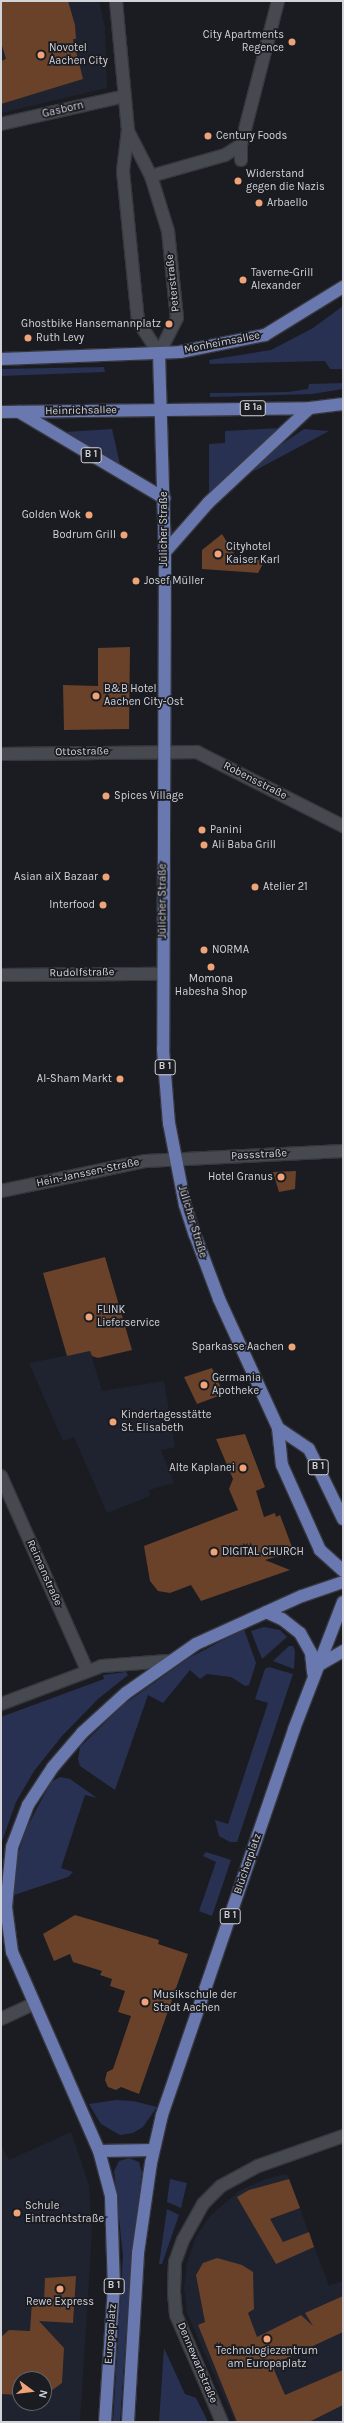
<!DOCTYPE html>
<html>
<head>
<meta charset="utf-8">
<style>
  body { margin:0 }
  #map { position:relative; width:344px; height:2423px; overflow:hidden; background:#1a1c22; font-family:Karla,sans-serif }
  div>[style] { position:absolute }
  [style*='--x'] { left:calc(var(--x)*1px); top:calc(var(--y)*1px); width:calc(var(--w)*1px); rotate:calc(var(--a)*1deg) }
  .built>* { inset:0; background:#1f232f }
  .green>* { inset:0; background:#283151 }
  .building>* { inset:0; background:#6a4129 }
  .roads { filter:drop-shadow(1px 0 #36373d) drop-shadow(-1px 0 #36373d) drop-shadow(0 1px #36373d) drop-shadow(0 -1px #36373d) }
  .street>* { height:12px; margin:-6px; padding:0 6px; transform-origin:6px; border-radius:6px; background:#464950 }
  .secondary>* { height:12px; margin:-6px; padding:0 6px; transform-origin:6px; border-radius:6px; background:#464950 }
  .primary>* { height:12px; margin:-6px; padding:0 6px; transform-origin:6px; border-radius:6px; background:#6978ae }
  .dots>* { width:11px; height:11px; translate:-50% -50%; box-sizing:border-box; border:2px solid #1a1c22; border-radius:50% }
  span { translate:-50% -50%; white-space:nowrap; text-align:center; line-height:1.15; -webkit-text-stroke:3.5px #1a1c22; paint-order:stroke }
  .shield-label span { padding:1px 3px; background:#1a1c22; border:1px solid; border-radius:3px; -webkit-text-stroke-width:0 }
  .shield-label { font-size:10px; color:#d3d4d9; font-weight:700 }
  .poi-label { font-size:11px; color:#d3d4d9 }
  .right { translate:-100% -50%; text-align:right }
  .left { translate:0 -50%; text-align:left }
  .street-label { font-size:11px; color:#d3d4d9 }
  .frame { position:absolute; inset:0; border:2px solid #d3d4d9; pointer-events:none }
  .north { position:absolute; left:12px; top:2371px; width:40px; height:40px; box-sizing:border-box; background:#1a1c22; border:1px solid #64666b; border-radius:50%; rotate:105deg; font-size:11px; font-weight:700; line-height:16px; text-align:center; color:#d3d4d9 }
  .north::after { content:''; display:block; margin:auto; width:14px; height:18px; background:#efa377; clip-path:polygon(50% 0,100% 100%,50% 72%,0 100%) }
</style>
</head>
<body>
<div id="map">
  <div class="built">
    <i style="clip-path:polygon(1px 1px,99px 1px,105px 27px,107px 88px,1px 113px)"></i>
    <i style="clip-path:polygon(90px 1351px,102px 1391px,164px 1381px,175px 1447px,161px 1450px,174px 1483px,149px 1490px,150px 1496px,107px 1513px,74px 1437px,63px 1441px,29px 1363px)"></i>
    <i style="clip-path:polygon(evenodd,71px 2132px,89px 2185px,92px 2233px,80px 2422px,1px 2422px,1px 2145px,9px 2160px,71px 2132px,20px 2379px,44px 2379px,44px 2403px,20px 2403px,20px 2379px)"></i>
    <i style="clip-path:polygon(287px 2174px,329px 2286px,343px 2281px,343px 2422px,235px 2422px,187px 2313px,184px 2288px,187px 2263px,196px 2237px,209px 2217px,239px 2191px,266px 2179px)"></i>
  </div>
  <div class="green">
    <i style="clip-path:polygon(343px 306px,343px 369px,330px 369px,325px 361px,210px 364px,209px 360px,271px 350px,313px 328px)"></i>
    <i style="clip-path:polygon(104px 367px,105px 372px,1px 376px,1px 369px)"></i>
    <i style="clip-path:polygon(343px 383px,343px 389px,312px 394px,210px 397px,210px 393px,288px 392px,308px 389px,309px 384px)"></i>
    <i style="clip-path:polygon(280px 428px,209px 495px,209px 444px,225px 443px,225px 431px)"></i>
    <i style="clip-path:polygon(112px 429px,121px 469px,64px 433px,65px 432px)"></i>
    <i style="clip-path:polygon(304px 429px,329px 431px,252px 472px,273px 450px)"></i>
    <i style="clip-path:polygon(264px 1627px,280px 1630px,287px 1637px,262px 1659px,251px 1631px)"></i>
    <i style="clip-path:polygon(244px 1629px,256px 1663px,249px 1685px,245px 1686px,231px 1677px,207px 1674px,200px 1679px,190px 1670px,163px 1703px,148px 1695px,115px 1790px,80px 1766px,78px 1759px,80px 1747px,123px 1705px,189px 1658px)"></i>
    <i style="clip-path:polygon(289px 1646px,293px 1646px,295px 1651px,294px 1669px,273px 1661px)"></i>
    <i style="clip-path:polygon(269px 1667px,293px 1674px,237px 1842px,230px 1842px,219px 1836px,215px 1820px,228px 1824px,268px 1703px,255px 1699px,265px 1669px)"></i>
    <i style="clip-path:polygon(126px 1672px,128px 1675px,98px 1699px,62px 1736px,34px 1771px,16px 1802px,1px 1844px,1px 1717px,104px 1679px,103px 1675px)"></i>
    <i style="clip-path:polygon(60px 1777px,70px 1779px,97px 1798px,85px 1795px,61px 1868px,73px 1872px,68px 1877px,14px 1895px,18px 1854px,26px 1829px,51px 1782px)"></i>
    <i style="clip-path:polygon(206px 1852px,231px 1860px,212px 1916px,199px 1911px,216px 1862px,203px 1856px)"></i>
    <i style="clip-path:polygon(116px 2100px,133px 2101px,157px 2107px,143px 2127px,133px 2133px,120px 2135px,101px 2124px,89px 2104px)"></i>
    <i style="clip-path:polygon(129px 2158px,139px 2162px,142px 2173px,132px 2248px,120px 2422px,113px 2422px,123px 2256px,114px 2171px,119px 2161px)"></i>
    <i style="clip-path:polygon(170px 2179px,187px 2183px,181px 2208px,167px 2202px)"></i>
    <i style="clip-path:polygon(167px 2209px,179px 2215px,162px 2264px,159px 2264px)"></i>
    <i style="clip-path:polygon(164px 2348px,185px 2394px,196px 2398px,208px 2422px,159px 2422px)"></i>
  </div>
  <div class="building">
    <i style="clip-path:polygon(1px 1px,68px 1px,75px 25px,76px 39px,73px 39px,83px 79px,1px 104px,1px 61px,6px 59px,1px 42px)"></i>
    <i style="clip-path:polygon(222px 534px,237px 558px,266px 558px,258px 573px,202px 569px,202px 550px)"></i>
    <i style="clip-path:polygon(130px 647px,129px 729px,64px 730px,63px 685px,98px 686px,98px 648px)"></i>
    <i style="clip-path:polygon(296px 1171px,295px 1189px,279px 1192px,273px 1172px)"></i>
    <i style="clip-path:polygon(105px 1257px,132px 1350px,98px 1358px,92px 1356px,90px 1351px,67px 1356px,43px 1273px)"></i>
    <i style="clip-path:polygon(212px 1368px,224px 1394px,197px 1404px,184px 1377px)"></i>
    <i style="clip-path:polygon(245px 1434px,265px 1487px,256px 1491px,264px 1517px,275px 1513px,276px 1517px,280px 1515px,292px 1547px,288px 1549px,289px 1553px,265px 1560px,290px 1570px,201px 1601px,191px 1585px,170px 1593px,158px 1591px,150px 1581px,144px 1546px,238px 1510px,229px 1489px,233px 1479px,216px 1439px)"></i>
    <i style="clip-path:polygon(75px 1915px,159px 1940px,158px 1944px,188px 1954px,139px 2094px,121px 2087px,116px 2090px,108px 2087px,105px 2080px,107px 2072px,113px 2069px,131px 2016px,118px 2012px,125px 1991px,110px 1986px,112px 1979px,100px 1975px,102px 1971px,73px 1962px,70px 1954px,54px 1961px,43px 1934px)"></i>
    <i style="clip-path:polygon(289px 2179px,300px 2208px,270px 2219px,283px 2242px,309px 2232px,314px 2247px,276px 2264px,237px 2197px,249px 2190px)"></i>
    <i style="clip-path:polygon(217px 2258px,242px 2265px,253px 2272px,254px 2309px,248px 2313px,257px 2337px,301px 2315px,313px 2326px,305px 2313px,343px 2296px,343px 2332px,272px 2365px,285px 2395px,343px 2370px,343px 2405px,309px 2422px,237px 2422px,198px 2325px,205px 2322px,196px 2275px,203px 2263px)"></i>
    <i style="clip-path:polygon(76px 2276px,73px 2323px,39px 2321px,64px 2348px,62px 2383px,44px 2396px,44px 2379px,20px 2379px,20px 2395px,1px 2394px,1px 2337px,9px 2330px,30px 2331px,32px 2301px,44px 2301px,45px 2278px)"></i>
  </div>
  <div class="roads">
    <div class="street">
      <i style="--x:1;--y:124;--w:127;--a:-12.7"></i>
      <i style="--x:241;--y:160;--w:15;--a:-90"></i>
      <i style="--x:241;--y:145;--w:149;--a:-75.6"></i>
      <i style="--x:151;--y:176;--w:77;--a:-15.8"></i>
      <i style="--x:225;--y:155;--w:19;--a:-32"></i>
      <i style="--x:1;--y:754;--w:196;--a:-0.6"></i>
      <i style="--x:197;--y:752;--w:164;--a:26.9"></i>
      <i style="--x:1;--y:975;--w:162;--a:-0.4"></i>
      <i style="--x:1;--y:1191;--w:148;--a:-11.7"></i>
      <i style="--x:146;--y:1161;--w:197;--a:-2.9"></i>
      <i style="--x:1;--y:1476;--w:212;--a:66.1"></i>
      <i style="--x:1;--y:1704;--w:108;--a:-20.6"></i>
      <i style="--x:102;--y:1666;--w:66;--a:-4.3"></i>
      <i style="--x:1;--y:2019;--w:35;--a:-25"></i>
      <i style="--x:222;--y:2422;--w:116;--a:-113.3"></i>
      <i style="--x:176;--y:2315;--w:24;--a:-95"></i>
      <i style="--x:174;--y:2291;--w:29;--a:-88"></i>
      <i style="--x:175;--y:2262;--w:23;--a:-70"></i>
      <i style="--x:183;--y:2240;--w:41;--a:-60.9"></i>
      <i style="--x:203;--y:2204;--w:25;--a:-45"></i>
      <i style="--x:221;--y:2186;--w:42;--a:-28.4"></i>
      <i style="--x:258;--y:2166;--w:90;--a:-19.4"></i>
    </div>
    <div class="secondary">
      <i style="--x:116;--y:1;--w:130;--a:84.7"></i>
      <i style="--x:128;--y:130;--w:41;--a:97"></i>
      <i style="--x:123;--y:171;--w:151;--a:84.3"></i>
      <i style="--x:138;--y:321;--w:38;--a:57"></i>
      <i style="--x:128;--y:131;--w:51;--a:62.9"></i>
      <i style="--x:151;--y:176;--w:58;--a:72.8"></i>
      <i style="--x:168;--y:231;--w:87;--a:84.1"></i>
      <i style="--x:177;--y:318;--w:39;--a:117"></i>
    </div>
    <div class="primary">
      <i style="--x:159;--y:353;--w:199;--a:88.3"></i>
      <i style="--x:165;--y:552;--w:497;--a:90.2"></i>
      <i style="--x:163;--y:1049;--w:74;--a:85.4"></i>
      <i style="--x:169;--y:1123;--w:84;--a:79"></i>
      <i style="--x:185;--y:1205;--w:32;--a:72"></i>
      <i style="--x:195;--y:1235;--w:68;--a:69.4"></i>
      <i style="--x:219;--y:1299;--w:142;--a:65.4"></i>
      <i style="--x:278;--y:1428;--w:37;--a:84"></i>
      <i style="--x:282;--y:1465;--w:93;--a:65.9"></i>
      <i style="--x:320;--y:1550;--w:31;--a:42"></i>
      <i style="--x:1;--y:359;--w:179;--a:-2.2"></i>
      <i style="--x:180;--y:352;--w:87;--a:-11.3"></i>
      <i style="--x:265;--y:335;--w:92;--a:-31.6"></i>
      <i style="--x:1;--y:412;--w:309;--a:-0.7"></i>
      <i style="--x:310;--y:408;--w:33;--a:-7"></i>
      <i style="--x:19;--y:412;--w:169;--a:30.7"></i>
      <i style="--x:165;--y:552;--w:65;--a:-48.7"></i>
      <i style="--x:208;--y:503;--w:139;--a:-43"></i>
      <i style="--x:278;--y:1428;--w:37;--a:34"></i>
      <i style="--x:309;--y:1449;--w:78;--a:64.1"></i>
      <i style="--x:266;--y:1612;--w:17;--a:24"></i>
      <i style="--x:282;--y:1619;--w:23;--a:38"></i>
      <i style="--x:300;--y:1633;--w:23;--a:61"></i>
      <i style="--x:311;--y:1653;--w:20;--a:84"></i>
      <i style="--x:319;--y:1665;--w:28;--a:-30"></i>
      <i style="--x:99;--y:2151;--w:54;--a:-1.1"></i>
      <i style="--x:105;--y:2422;--w:134;--a:-86.2"></i>
      <i style="--x:114;--y:2288;--w:92;--a:-91.9"></i>
      <i style="--x:111;--y:2196;--w:47;--a:-104.9"></i>
      <i style="--x:99;--y:2151;--w:217;--a:-113.6"></i>
      <i style="--x:12;--y:1952;--w:45;--a:-97.6"></i>
      <i style="--x:6;--y:1907;--w:60;--a:-84.3"></i>
      <i style="--x:12;--y:1847;--w:45;--a:-69.1"></i>
      <i style="--x:28;--y:1805;--w:45;--a:-56.7"></i>
      <i style="--x:53;--y:1767;--w:45;--a:-49.5"></i>
      <i style="--x:82;--y:1733;--w:59;--a:-42.3"></i>
      <i style="--x:126;--y:1693;--w:85;--a:-35"></i>
      <i style="--x:196;--y:1644;--w:116;--a:-24.4"></i>
      <i style="--x:302;--y:1596;--w:43;--a:-18.9"></i>
      <i style="--x:128;--y:2422;--w:169;--a:-86.6"></i>
      <i style="--x:138;--y:2253;--w:91;--a:-81.8"></i>
      <i style="--x:151;--y:2163;--w:49;--a:-77.1"></i>
      <i style="--x:162;--y:2115;--w:408;--a:-71.1"></i>
      <i style="--x:294;--y:1729;--w:136;--a:-68.9"></i>
    </div>
  </div>
  <div class="dots">
    <i style="left:292px;top:42px;background:#efa377"></i>
    <i style="left:41px;top:55px;background:#efa377"></i>
    <i style="left:208px;top:136px;background:#efa377"></i>
    <i style="left:238px;top:181px;background:#efa377"></i>
    <i style="left:259px;top:203px;background:#efa377"></i>
    <i style="left:243px;top:280px;background:#efa377"></i>
    <i style="left:169px;top:324px;background:#efa377"></i>
    <i style="left:28px;top:338px;background:#efa377"></i>
    <i style="left:89px;top:515px;background:#efa377"></i>
    <i style="left:124px;top:535px;background:#efa377"></i>
    <i style="left:218px;top:554px;background:#efa377"></i>
    <i style="left:136px;top:581px;background:#efa377"></i>
    <i style="left:96px;top:696px;background:#efa377"></i>
    <i style="left:106px;top:796px;background:#efa377"></i>
    <i style="left:202px;top:830px;background:#efa377"></i>
    <i style="left:204px;top:845px;background:#efa377"></i>
    <i style="left:106px;top:877px;background:#efa377"></i>
    <i style="left:255px;top:887px;background:#efa377"></i>
    <i style="left:103px;top:905px;background:#efa377"></i>
    <i style="left:204px;top:950px;background:#efa377"></i>
    <i style="left:211px;top:967px;background:#efa377"></i>
    <i style="left:120px;top:1079px;background:#efa377"></i>
    <i style="left:281px;top:1177px;background:#efa377"></i>
    <i style="left:89px;top:1317px;background:#efa377"></i>
    <i style="left:292px;top:1347px;background:#efa377"></i>
    <i style="left:204px;top:1385px;background:#efa377"></i>
    <i style="left:113px;top:1422px;background:#efa377"></i>
    <i style="left:243px;top:1468px;background:#efa377"></i>
    <i style="left:214px;top:1552px;background:#efa377"></i>
    <i style="left:145px;top:2002px;background:#efa377"></i>
    <i style="left:17px;top:2213px;background:#efa377"></i>
    <i style="left:60px;top:2289px;background:#efa377"></i>
    <i style="left:267px;top:2339px;background:#efa377"></i>
  </div>
  <div class="shield-label">
    <span style="left:253px;top:408px">B 1a</span>
    <span style="left:91px;top:455px">B 1</span>
    <span style="left:165px;top:1067px">B 1</span>
    <span style="left:318px;top:1467px">B 1</span>
    <span style="left:230px;top:1916px">B 1</span>
    <span style="left:114px;top:2286px">B 1</span>
  </div>
  <div class="poi-label">
    <span class="right" style="left:284px;top:42px">City Apartments<br>Regence</span>
    <span class="left" style="left:49px;top:55px">Novotel<br>Aachen City</span>
    <span class="left" style="left:216px;top:136px">Century Foods</span>
    <span class="left" style="left:246px;top:181px">Widerstand<br>gegen die Nazis</span>
    <span class="left" style="left:267px;top:203px">Arbaello</span>
    <span class="left" style="left:251px;top:280px">Taverne-Grill<br>Alexander</span>
    <span class="right" style="left:161px;top:324px">Ghostbike Hansemannplatz</span>
    <span class="left" style="left:36px;top:338px">Ruth Levy</span>
    <span class="right" style="left:81px;top:515px">Golden Wok</span>
    <span class="right" style="left:116px;top:535px">Bodrum Grill</span>
    <span class="left" style="left:226px;top:554px">Cityhotel<br>Kaiser Karl</span>
    <span class="left" style="left:144px;top:581px">Josef Müller</span>
    <span class="left" style="left:104px;top:696px">B&amp;B Hotel<br>Aachen City-Ost</span>
    <span class="left" style="left:114px;top:796px">Spices Village</span>
    <span class="left" style="left:210px;top:830px">Panini</span>
    <span class="left" style="left:212px;top:845px">Ali Baba Grill</span>
    <span class="right" style="left:98px;top:877px">Asian aiX Bazaar</span>
    <span class="left" style="left:263px;top:887px">Atelier 21</span>
    <span class="right" style="left:95px;top:905px">Interfood</span>
    <span class="left" style="left:212px;top:950px">NORMA</span>
    <span style="left:211px;top:986px">Momona<br>Habesha Shop</span>
    <span class="right" style="left:112px;top:1079px">Al-Sham Markt</span>
    <span class="right" style="left:273px;top:1177px">Hotel Granus</span>
    <span class="left" style="left:97px;top:1317px">FLINK<br>Lieferservice</span>
    <span class="right" style="left:284px;top:1347px">Sparkasse Aachen</span>
    <span class="left" style="left:212px;top:1385px">Germania<br>Apotheke</span>
    <span class="left" style="left:121px;top:1422px">Kindertagesstätte<br>St. Elisabeth</span>
    <span class="right" style="left:235px;top:1468px">Alte Kaplanei</span>
    <span class="left" style="left:222px;top:1552px">DIGITAL CHURCH</span>
    <span class="left" style="left:153px;top:2002px">Musikschule der<br>Stadt Aachen</span>
    <span class="left" style="left:25px;top:2213px">Schule<br>Eintrachtstraße</span>
    <span style="left:60px;top:2302px">Rewe Express</span>
    <span style="left:267px;top:2358px">Technologiezentrum<br>am Europaplatz</span>
  </div>
  <div class="street-label">
    <span style="left:63px;top:110px;rotate:-13deg">Gasborn</span>
    <span style="left:173px;top:283px;rotate:-96deg">Peterstraße</span>
    <span style="left:222px;top:343px;rotate:-11deg">Monheimsallee</span>
    <span style="left:81px;top:411px;rotate:-1deg">Heinrichsallee</span>
    <span style="left:164px;top:529px;rotate:-90deg">Jülicher Straße</span>
    <span style="left:82px;top:752px;rotate:-1deg">Ottostraße</span>
    <span style="left:255px;top:781px;rotate:27deg">Robensstraße</span>
    <span style="left:163px;top:901px;rotate:-90deg">Jülicher Straße</span>
    <span style="left:82px;top:973px;rotate:-1deg">Rudolfstraße</span>
    <span style="left:259px;top:1155px;rotate:-3deg">Passstraße</span>
    <span style="left:88px;top:1173px;rotate:-12deg">Hein-Janssen-Straße</span>
    <span style="left:192px;top:1222px;rotate:73deg">Jülicher Straße</span>
    <span style="left:44px;top:1573px;rotate:66deg">Reimanstraße</span>
    <span style="left:248px;top:1864px;rotate:-71deg">Blücherplatz</span>
    <span style="left:111px;top:2334px;rotate:-86deg">Europaplatz</span>
    <span style="left:197px;top:2363px;rotate:67deg">Dennewartstraße</span>
  </div>
  <div class="frame"></div>
  <div class="north">N</div>
</div>
</body>
</html>
